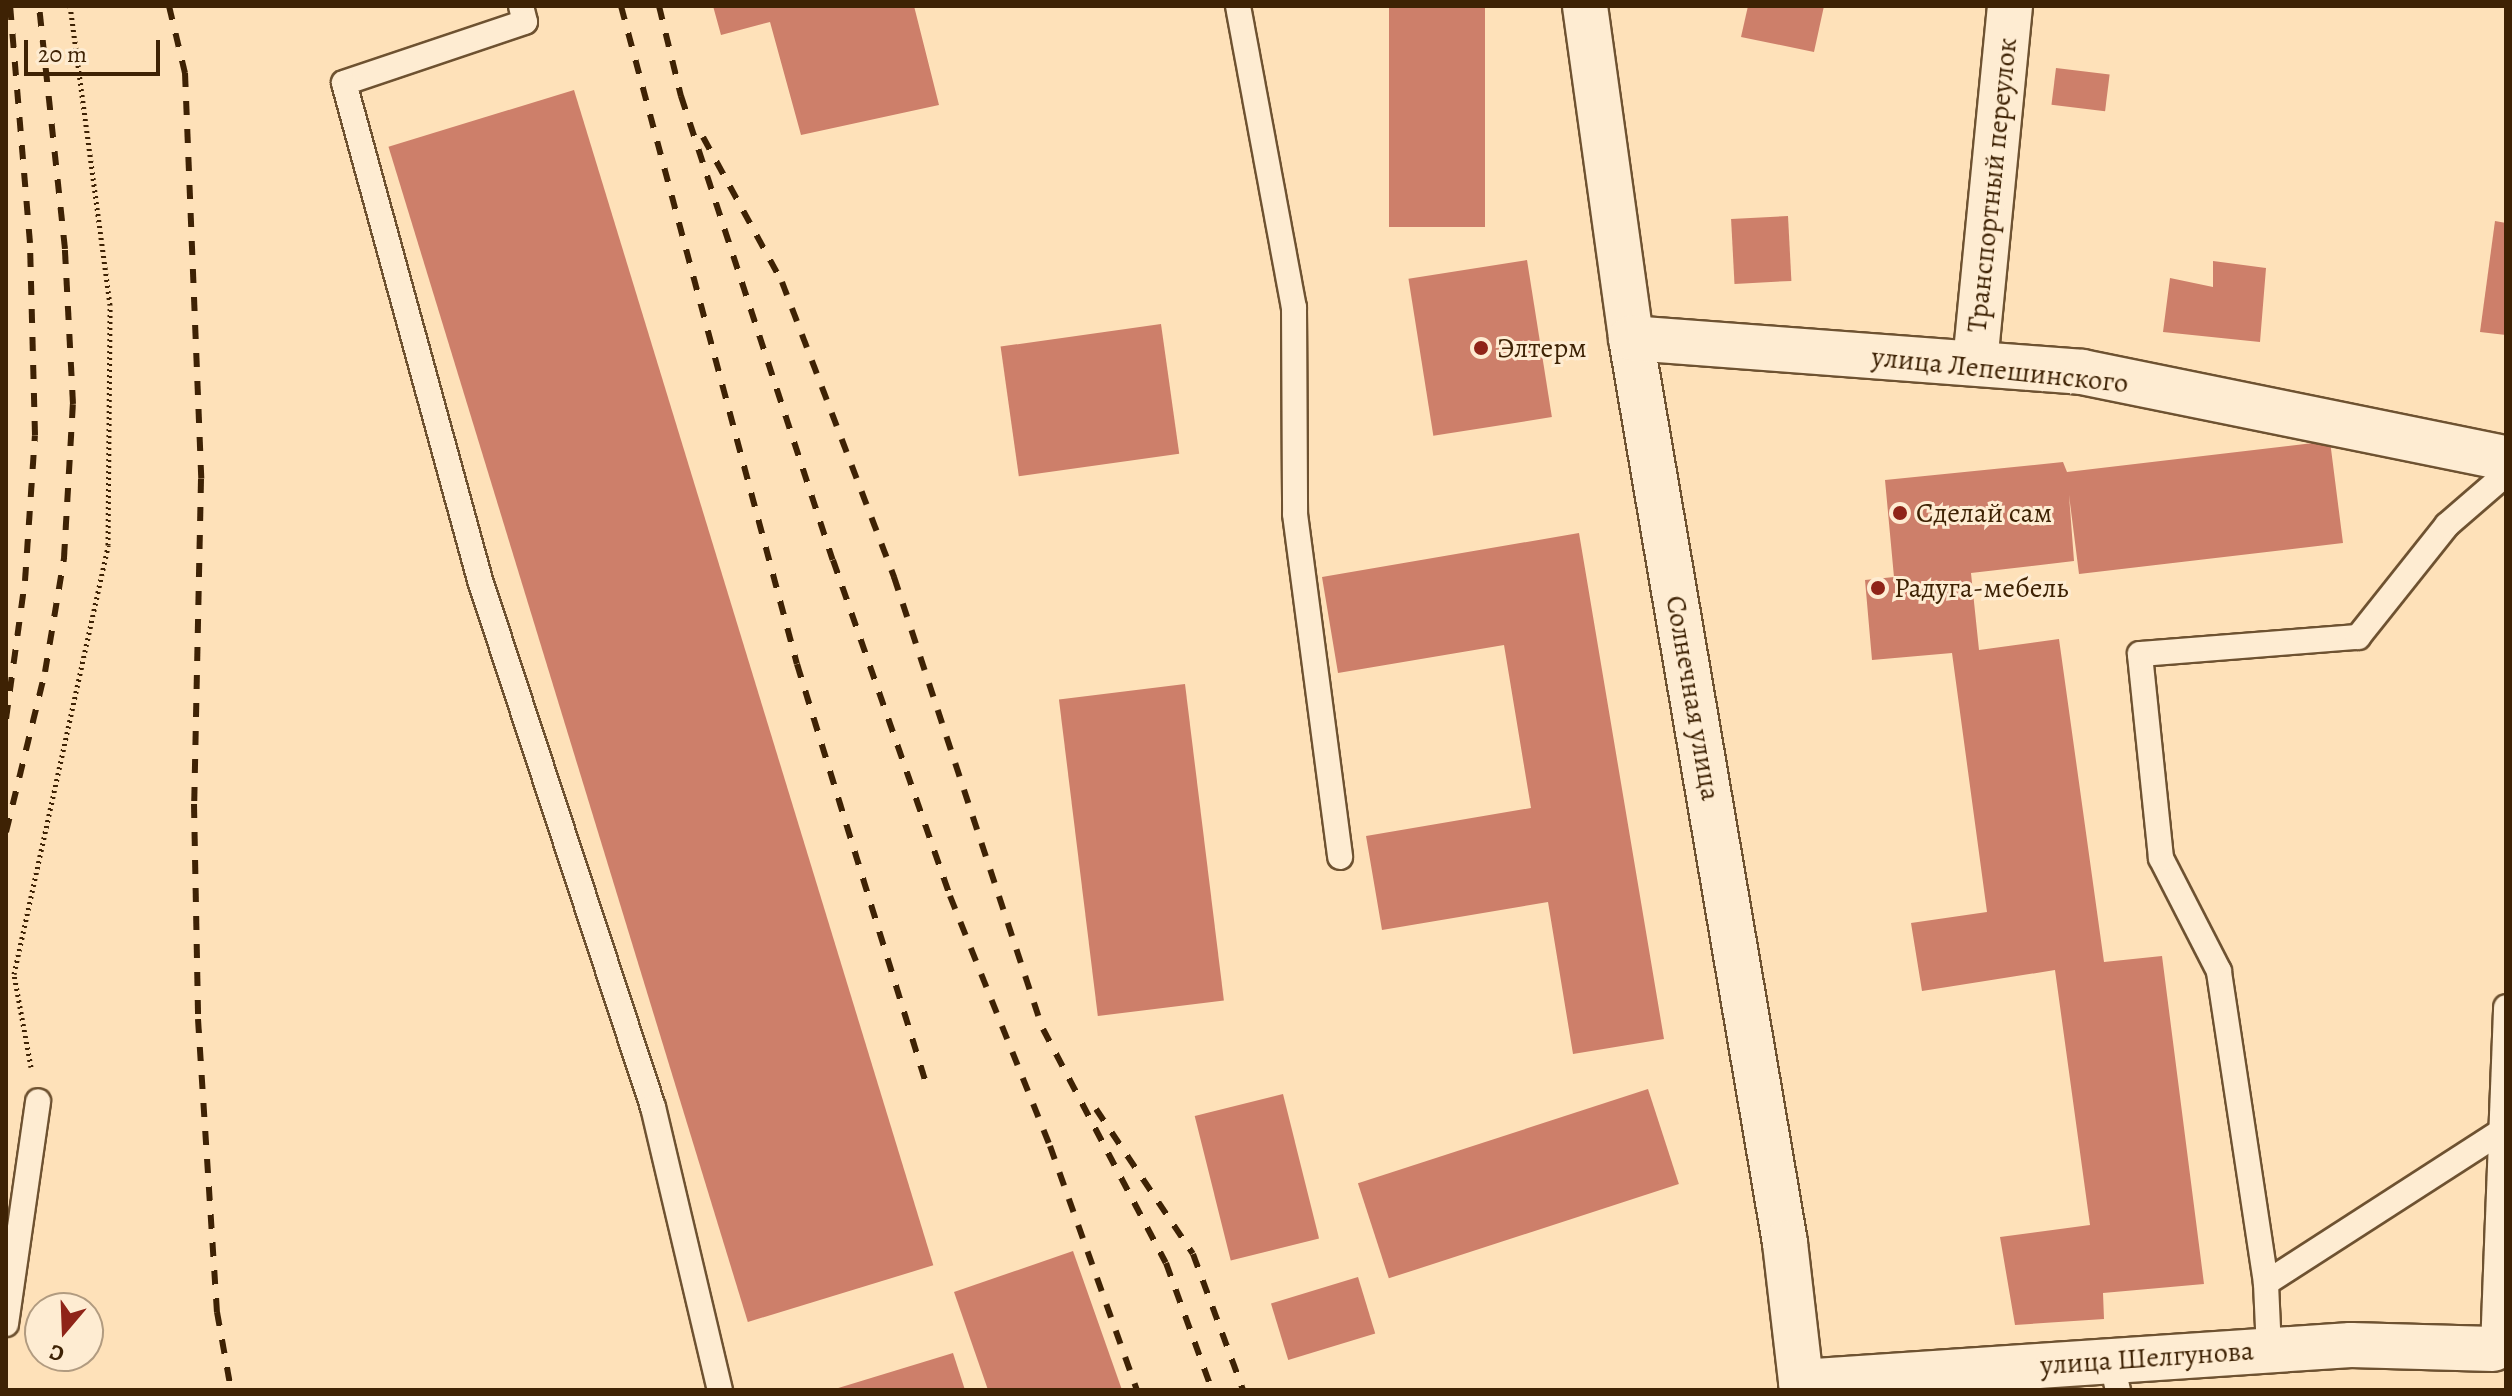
<!DOCTYPE html>
<html>
<head>
<meta charset="utf-8">
<style>
  body { margin:0 }
  #map { position:relative; width:2512px; height:1396px; overflow:hidden; background:#fee1b9; font-family:Alegreya,serif }
  div>[style] { position:absolute }
  [style*='--x'] { left:calc(var(--x)*1px); top:calc(var(--y)*1px); width:calc(var(--w)*1px); rotate:calc(var(--a)*1deg) }
  .building>* { inset:0; background:#cd7f6a; transform-origin:0 0 }
  .path>* { height:5px; margin-top:-2.5px; transform-origin:0; background:repeating-linear-gradient(90deg,#3e2204 0 2px,transparent 0 6px) }
  .roads { filter:drop-shadow(2px 0 #6e5231) drop-shadow(-2px 0 #6e5231) drop-shadow(0 2px #6e5231) drop-shadow(0 -2px #6e5231) }
  .service>* { height:24px; margin:-12px; padding:0 12px; transform-origin:12px; border-radius:12px; background:#feecd2 }
  .minor>* { height:44px; margin:-22px; padding:0 22px; transform-origin:22px; border-radius:22px; background:#feecd2 }
  .rail>* { height:6px; margin-top:-3px; transform-origin:0; background:repeating-linear-gradient(90deg,#3e2204 0 14px,transparent 0 28px) }
  .dots>* { width:22px; height:22px; translate:-50% -50%; box-sizing:border-box; border:4px solid #feecd2; border-radius:50% }
  span { translate:-50% -50%; white-space:nowrap; text-align:center; line-height:1.15; -webkit-text-stroke:6px #feecd2; paint-order:stroke }
  .street-label { font-size:28px; color:#3e2204 }
  .poi-label { font-size:28px; color:#3e2204 }
  .left { translate:0 -50%; text-align:left }
  .frame { position:absolute; inset:0; border:8px solid #3e2204; pointer-events:none }
  .north { position:absolute; left:24px; top:1292px; width:80px; height:80px; box-sizing:border-box; background:#feecd2; border:2px solid #b19b80; border-radius:50%; rotate:199deg; font-size:22px; font-weight:700; line-height:32px; text-align:center; color:#3e2204 }
  .north::after { content:''; display:block; margin:auto; width:28px; height:36px; background:#8f2418; clip-path:polygon(50% 0,100% 100%,50% 72%,0 100%) }
  .scale { position:absolute; left:24px; top:40px; width:136px; height:36px; box-sizing:border-box; border:4px solid #3e2204; border-top:0; padding-left:10px; font-size:24px; line-height:28px; white-space:nowrap; color:#3e2204; -webkit-text-stroke:6px #feecd2; paint-order:stroke }
</style>
</head>
<body>
<div id="map">
  <div class="building">
    <i style="clip-path:polygon(713px 6px,914px 6px,939px 105px,801px 135px,770px 22px,721px 35px)"></i>
    <i style="left:1389px;top:6px;width:96px;height:221px"></i>
    <i style="clip-path:polygon(1748px 6px,1824px 6px,1814px 52px,1741px 37px)"></i>
    <i style="left:2056px;top:68px;width:54px;height:37px;rotate:7deg"></i>
    <i style="left:574px;top:90px;width:1229px;height:194px;rotate:73deg"></i>
    <i style="left:1788px;top:216px;width:65px;height:57px;rotate:87deg"></i>
    <i style="clip-path:polygon(2495px 221px,2506px 223px,2506px 335px,2480px 332px)"></i>
    <i style="left:1527px;top:260px;width:159px;height:120px;rotate:81deg"></i>
    <i style="clip-path:polygon(2213px 261px,2266px 268px,2260px 342px,2163px 332px,2170px 278px,2213px 287px)"></i>
    <i style="left:1161px;top:324px;width:131px;height:162px;rotate:82deg"></i>
    <i style="clip-path:polygon(2330px 441px,2343px 543px,2079px 574px,2069px 495px,2074px 561px,1971px 573px,1979px 650px,2059px 639px,2104px 962px,2162px 956px,2204px 1284px,2103px 1293px,2104px 1319px,2015px 1325px,2000px 1237px,2090px 1225px,2055px 970px,1922px 991px,1911px 923px,1987px 912px,1952px 653px,1872px 660px,1865px 580px,1894px 577px,1885px 480px,2063px 462px,2067px 472px)"></i>
    <i style="clip-path:polygon(1579px 533px,1664px 1039px,1573px 1054px,1548px 902px,1382px 930px,1366px 836px,1531px 808px,1504px 645px,1338px 673px,1322px 577px)"></i>
    <i style="left:1185px;top:684px;width:319px;height:127px;rotate:83deg"></i>
    <i style="left:1648px;top:1089px;width:100px;height:305px;rotate:72deg"></i>
    <i style="left:1283px;top:1094px;width:149px;height:91px;rotate:76deg"></i>
    <i style="clip-path:polygon(1073px 1251px,1122px 1390px,988px 1390px,954px 1292px)"></i>
    <i style="left:1358px;top:1277px;width:59px;height:91px;rotate:73deg"></i>
    <i style="clip-path:polygon(953px 1353px,965px 1390px,835px 1390px,835px 1389px)"></i>
  </div>
  <div class="path">
    <i style="--x:31;--y:1067;--w:95;--a:-100.4"></i>
    <i style="--x:14;--y:974;--w:439;--a:-77.6"></i>
    <i style="--x:108;--y:545;--w:240;--a:-89.5"></i>
    <i style="--x:110;--y:305;--w:302;--a:-97.6"></i>
  </div>
  <div class="roads">
    <div class="service">
      <i style="--x:521;--y:6;--w:16;--a:76"></i>
      <i style="--x:525;--y:22;--w:191;--a:161.4"></i>
      <i style="--x:344;--y:83;--w:515;--a:74.7"></i>
      <i style="--x:480;--y:580;--w:555;--a:71.83"></i>
      <i style="--x:653;--y:1107;--w:291;--a:76.7"></i>
      <i style="--x:1238;--y:6;--w:306;--a:79.5"></i>
      <i style="--x:1294;--y:307;--w:207;--a:89.7"></i>
      <i style="--x:1295;--y:514;--w:346;--a:82.5"></i>
      <i style="--x:2266;--y:1283;--w:316;--a:-98.6"></i>
      <i style="--x:2219;--y:971;--w:127;--a:-117.2"></i>
      <i style="--x:2161;--y:858;--w:205;--a:-95.9"></i>
      <i style="--x:2140;--y:654;--w:219;--a:-4.5"></i>
      <i style="--x:2358;--y:637;--w:143;--a:-51.5"></i>
      <i style="--x:2447;--y:525;--w:78;--a:-40.8"></i>
      <i style="--x:6;--y:1324;--w:225;--a:-81.8"></i>
      <i style="--x:2493;--y:1349;--w:342;--a:-87.8"></i>
      <i style="--x:2269;--y:1350;--w:67;--a:-92.6"></i>
      <i style="--x:2266;--y:1283;--w:278;--a:-32.8"></i>
      <i style="--x:2111;--y:1360;--w:31;--a:77"></i>
    </div>
    <div class="minor">
      <i style="--x:1585;--y:6;--w:335;--a:82.1"></i>
      <i style="--x:1631;--y:338;--w:918;--a:80.34"></i>
      <i style="--x:1785;--y:1243;--w:148;--a:83.4"></i>
      <i style="--x:1631;--y:338;--w:452;--a:4.3"></i>
      <i style="--x:2082;--y:372;--w:433;--a:11.5"></i>
      <i style="--x:1975;--y:363;--w:359;--a:-84.4"></i>
      <i style="--x:1801;--y:1382;--w:551;--a:-3.85"></i>
      <i style="--x:2351;--y:1345;--w:142;--a:1.6"></i>
    </div>
  </div>
  <div class="rail">
    <i style="--x:169;--y:6;--w:69;--a:76.6"></i>
    <i style="--x:185;--y:73;--w:406;--a:87.7"></i>
    <i style="--x:201;--y:479;--w:325;--a:91.2"></i>
    <i style="--x:194;--y:804;--w:215;--a:88.9"></i>
    <i style="--x:198;--y:1019;--w:294;--a:86.3"></i>
    <i style="--x:217;--y:1312;--w:79;--a:79.8"></i>
    <i style="--x:621;--y:6;--w:681;--a:75.03"></i>
    <i style="--x:797;--y:664;--w:442;--a:72.9"></i>
    <i style="--x:659;--y:6;--w:93;--a:76.3"></i>
    <i style="--x:681;--y:96;--w:488;--a:71.9"></i>
    <i style="--x:833;--y:560;--w:356;--a:70.8"></i>
    <i style="--x:950;--y:896;--w:269;--a:68.2"></i>
    <i style="--x:1050;--y:1146;--w:259;--a:70.4"></i>
    <i style="--x:703;--y:137;--w:165;--a:61.4"></i>
    <i style="--x:782;--y:282;--w:316;--a:69.2"></i>
    <i style="--x:894;--y:577;--w:476;--a:71.8"></i>
    <i style="--x:1043;--y:1029;--w:264;--a:62.3"></i>
    <i style="--x:1166;--y:1263;--w:135;--a:70.1"></i>
    <i style="--x:6;--y:719;--w:139;--a:-82.2"></i>
    <i style="--x:25;--y:581;--w:146;--a:-86.1"></i>
    <i style="--x:35;--y:435;--w:192;--a:-91.5"></i>
    <i style="--x:30;--y:243;--w:238;--a:-94.8"></i>
    <i style="--x:6;--y:832;--w:165;--a:-76.3"></i>
    <i style="--x:45;--y:672;--w:116;--a:-80.5"></i>
    <i style="--x:64;--y:558;--w:154;--a:-86.7"></i>
    <i style="--x:73;--y:404;--w:155;--a:-93"></i>
    <i style="--x:65;--y:249;--w:244;--a:-96.1"></i>
    <i style="--x:1096;--y:1109;--w:174;--a:56.2"></i>
    <i style="--x:1193;--y:1254;--w:145;--a:69.8"></i>
  </div>
  <div class="dots">
    <i style="left:1481px;top:348px;background:#8f2418"></i>
    <i style="left:1900px;top:513px;background:#8f2418"></i>
    <i style="left:1878px;top:588px;background:#8f2418"></i>
  </div>
  <div class="street-label">
    <span style="left:1992px;top:185px;rotate:-84deg">Транспортный переулок</span>
    <span style="left:2000px;top:370px;rotate:6deg">улица Лепешинского</span>
    <span style="left:1693px;top:698px;rotate:80deg">Солнечная улица</span>
    <span style="left:2147px;top:1358px;rotate:-4deg">улица Шелгунова</span>
  </div>
  <div class="poi-label">
    <span class="left" style="left:1497px;top:348px">Элтерм</span>
    <span class="left" style="left:1916px;top:513px">Сделай сам</span>
    <span class="left" style="left:1894px;top:588px">Радуга-мебель</span>
  </div>
  <div class="frame"></div>
  <div class="north">С</div>
  <div class="scale">20 m</div>
</div>
</body>
</html>
